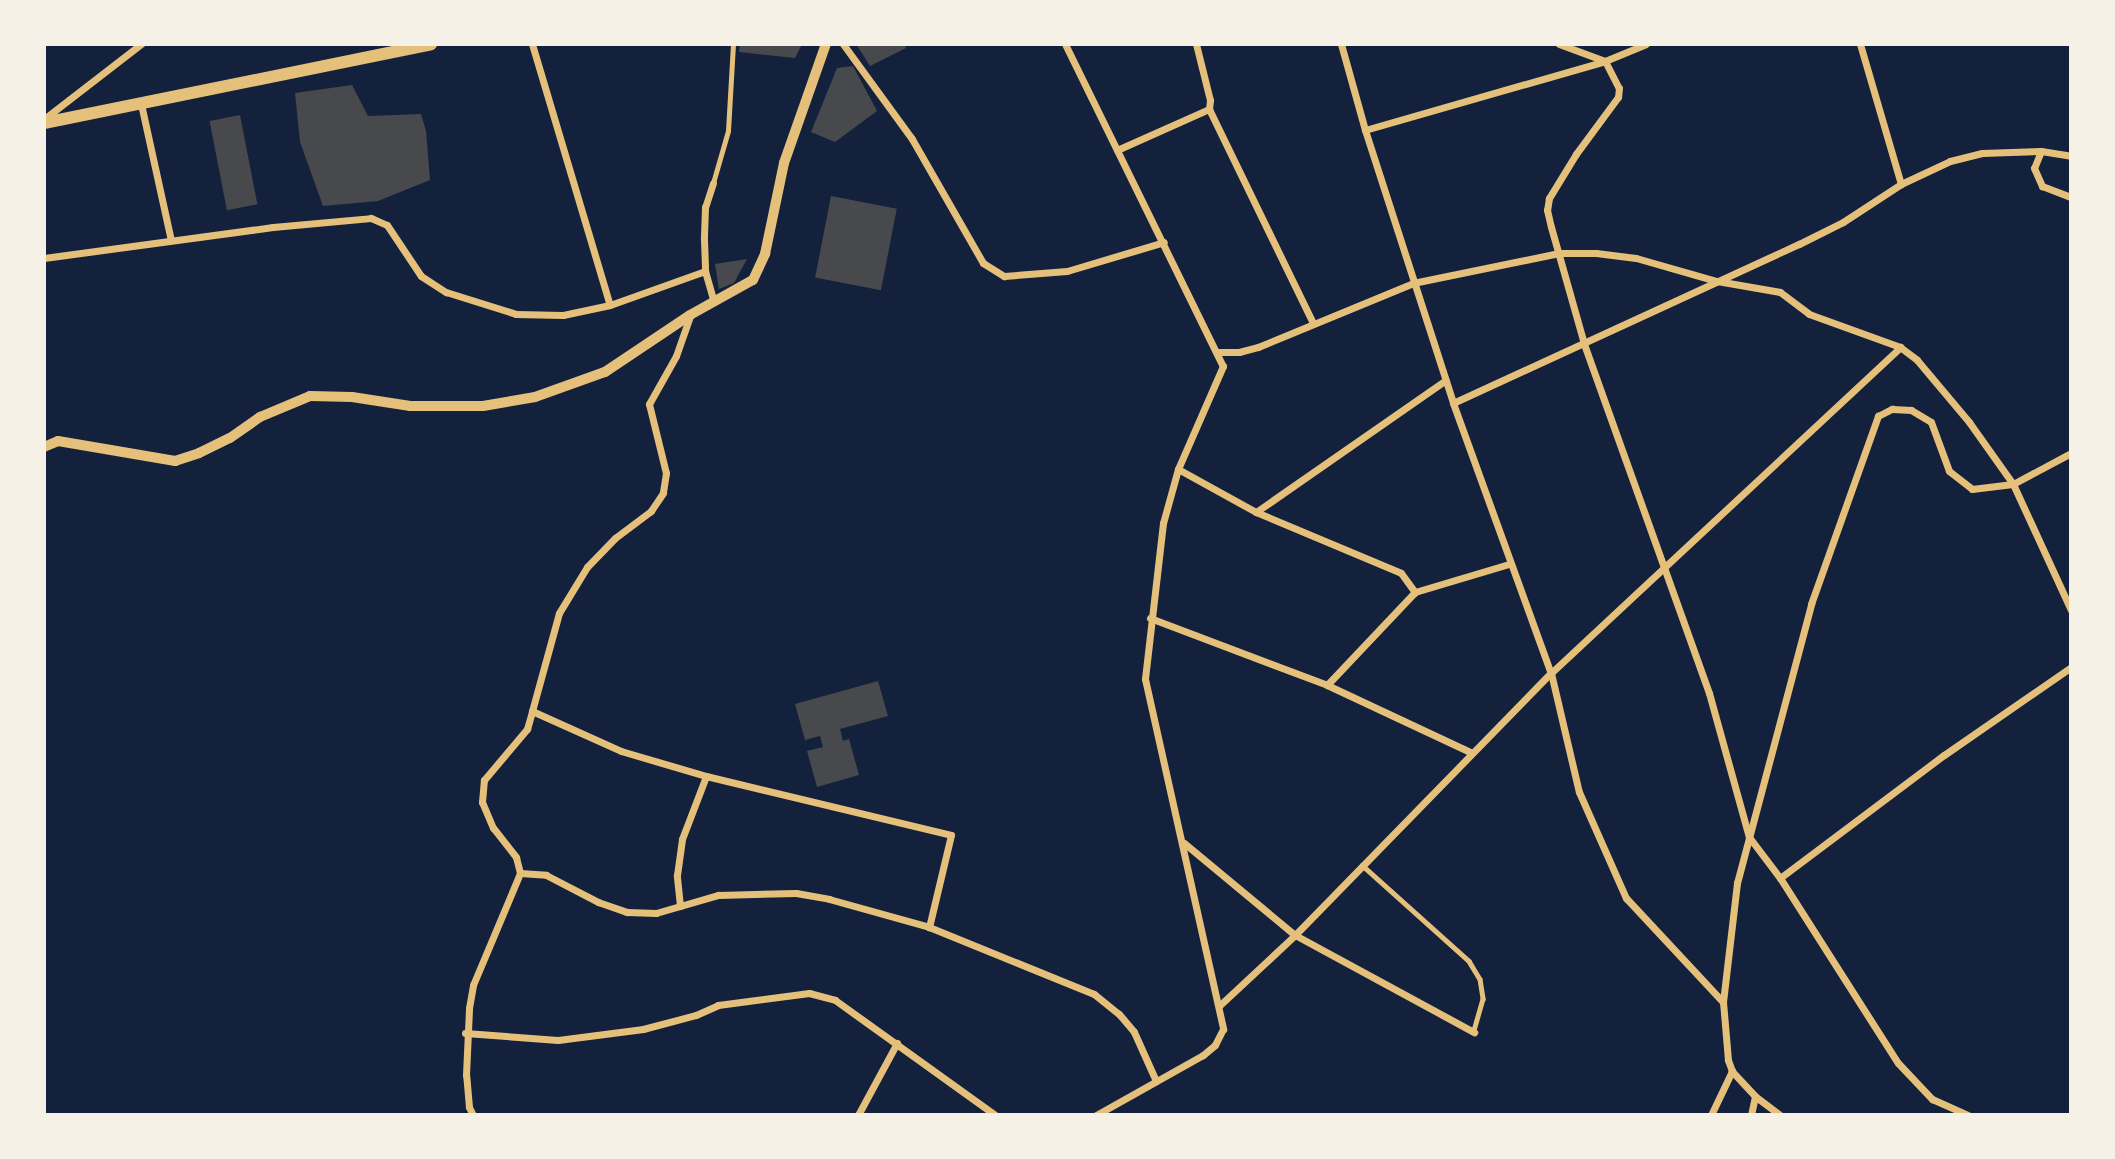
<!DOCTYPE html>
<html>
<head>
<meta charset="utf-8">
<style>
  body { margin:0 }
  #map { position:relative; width:2115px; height:1159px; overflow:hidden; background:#14213d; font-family:Lora,serif }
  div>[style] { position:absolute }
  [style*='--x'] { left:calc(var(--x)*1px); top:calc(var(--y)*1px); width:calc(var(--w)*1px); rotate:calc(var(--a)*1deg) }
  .building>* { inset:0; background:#48494c; transform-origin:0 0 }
  .service>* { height:4.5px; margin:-2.25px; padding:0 2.25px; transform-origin:2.25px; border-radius:2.25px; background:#e5c07b }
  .minor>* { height:7px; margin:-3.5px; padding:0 3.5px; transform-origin:3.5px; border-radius:3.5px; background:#e5c07b }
  .tertiary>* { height:10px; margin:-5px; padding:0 5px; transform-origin:5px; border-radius:5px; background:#e5c07b }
  .secondary>* { height:12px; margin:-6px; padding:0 6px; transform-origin:6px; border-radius:6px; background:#e5c07b }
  span { translate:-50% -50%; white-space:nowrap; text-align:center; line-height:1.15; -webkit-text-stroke:6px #f6f1e7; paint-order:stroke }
  .frame { position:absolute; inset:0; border:46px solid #f6f1e7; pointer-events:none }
</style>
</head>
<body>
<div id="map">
  <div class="building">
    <i style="clip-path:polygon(740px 44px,802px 44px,795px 58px,739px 52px)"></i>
    <i style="clip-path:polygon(856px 44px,904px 44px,906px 48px,870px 66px)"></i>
    <i style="clip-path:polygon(853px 66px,877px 111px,835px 142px,811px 132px,837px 68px)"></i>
    <i style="clip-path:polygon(352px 85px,368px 116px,421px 114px,426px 131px,430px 180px,378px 201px,323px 206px,300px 142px,295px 93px)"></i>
    <i style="left:240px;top:115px;width:91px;height:31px;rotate:79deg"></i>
    <i style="left:831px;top:196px;width:67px;height:83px;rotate:11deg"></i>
    <i style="clip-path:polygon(747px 259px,734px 283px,719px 289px,715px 264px)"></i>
    <i style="clip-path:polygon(878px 681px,888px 716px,840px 729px,843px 741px,849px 739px,859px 775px,817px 787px,807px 751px,823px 747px,820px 736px,805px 740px,795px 704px)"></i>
  </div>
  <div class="service">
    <i style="--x:713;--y:183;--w:54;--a:-73.9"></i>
    <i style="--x:728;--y:131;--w:87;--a:-86.7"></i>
    <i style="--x:1362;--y:865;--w:144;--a:41.9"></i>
    <i style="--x:1469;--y:961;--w:21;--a:59"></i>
    <i style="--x:1480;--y:979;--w:20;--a:81"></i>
    <i style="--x:1483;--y:999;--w:33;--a:106"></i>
  </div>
  <div class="minor">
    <i style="--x:532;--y:44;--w:272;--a:73.4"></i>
    <i style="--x:843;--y:44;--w:117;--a:54"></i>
    <i style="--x:912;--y:139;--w:143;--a:60.2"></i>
    <i style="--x:983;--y:263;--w:25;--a:32"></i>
    <i style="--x:1004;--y:276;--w:63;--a:-4.5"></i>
    <i style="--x:1067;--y:271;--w:101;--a:-16.6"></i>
    <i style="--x:1065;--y:44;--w:359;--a:63.9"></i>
    <i style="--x:1223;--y:366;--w:112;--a:113.6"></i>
    <i style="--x:1178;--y:469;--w:56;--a:105.5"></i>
    <i style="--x:1163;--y:523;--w:157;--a:96.6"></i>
    <i style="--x:1145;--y:679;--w:359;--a:77.4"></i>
    <i style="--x:1223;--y:1029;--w:18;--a:117"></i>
    <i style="--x:1215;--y:1045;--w:16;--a:140"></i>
    <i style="--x:1203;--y:1055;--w:123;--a:150.7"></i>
    <i style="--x:1196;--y:44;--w:58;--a:76"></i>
    <i style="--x:1210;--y:100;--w:9;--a:96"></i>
    <i style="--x:1209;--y:109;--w:238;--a:64.1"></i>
    <i style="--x:1341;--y:44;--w:89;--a:74.4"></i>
    <i style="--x:1365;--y:130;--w:287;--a:72.1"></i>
    <i style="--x:1453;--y:403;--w:287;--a:70.1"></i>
    <i style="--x:1551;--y:673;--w:122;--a:76.8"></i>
    <i style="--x:1579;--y:792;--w:116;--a:66.1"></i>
    <i style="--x:1626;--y:898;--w:142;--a:47"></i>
    <i style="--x:1559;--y:44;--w:49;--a:20.3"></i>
    <i style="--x:1605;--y:61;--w:30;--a:63"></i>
    <i style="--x:1619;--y:88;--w:9;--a:96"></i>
    <i style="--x:1618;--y:97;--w:71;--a:126.4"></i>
    <i style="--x:1576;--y:154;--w:52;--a:121.5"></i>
    <i style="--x:1549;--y:198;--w:12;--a:99"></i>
    <i style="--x:1547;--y:210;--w:17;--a:77"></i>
    <i style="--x:1551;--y:227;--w:122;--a:74.2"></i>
    <i style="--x:1584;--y:344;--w:371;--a:70.3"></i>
    <i style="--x:1709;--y:693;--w:149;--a:74.5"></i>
    <i style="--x:1749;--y:837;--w:51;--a:52.9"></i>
    <i style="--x:1780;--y:878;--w:219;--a:57.5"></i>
    <i style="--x:1898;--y:1063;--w:50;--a:46.6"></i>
    <i style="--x:1932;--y:1099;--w:39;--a:24"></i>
    <i style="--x:1860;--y:44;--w:146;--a:73.7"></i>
    <i style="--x:141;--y:104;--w:139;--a:77.6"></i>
    <i style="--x:44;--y:119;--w:123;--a:-37.7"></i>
    <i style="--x:1365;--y:130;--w:250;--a:-16"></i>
    <i style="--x:1605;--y:61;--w:44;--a:-22.5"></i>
    <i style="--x:1117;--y:150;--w:101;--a:-24"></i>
    <i style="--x:2041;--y:151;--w:18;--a:112"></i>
    <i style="--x:2034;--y:168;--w:20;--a:66"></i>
    <i style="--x:2042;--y:186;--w:31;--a:21"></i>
    <i style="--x:713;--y:183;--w:25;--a:108"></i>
    <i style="--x:705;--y:207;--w:32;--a:92"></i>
    <i style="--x:704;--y:239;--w:32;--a:88"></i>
    <i style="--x:705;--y:271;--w:32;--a:74"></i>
    <i style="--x:44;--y:258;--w:231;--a:-7.7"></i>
    <i style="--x:273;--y:227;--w:98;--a:-5.2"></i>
    <i style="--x:371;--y:218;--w:17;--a:24"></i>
    <i style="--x:387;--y:225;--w:61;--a:56.3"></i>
    <i style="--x:421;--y:276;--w:30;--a:33"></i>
    <i style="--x:446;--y:292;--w:73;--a:17.4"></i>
    <i style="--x:516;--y:314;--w:47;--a:1.2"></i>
    <i style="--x:563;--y:315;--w:48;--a:-12"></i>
    <i style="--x:610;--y:305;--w:101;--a:-19.7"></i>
    <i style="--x:690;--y:316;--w:42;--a:109.3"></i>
    <i style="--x:676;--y:356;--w:55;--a:119.4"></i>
    <i style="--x:649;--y:404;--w:71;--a:76.2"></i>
    <i style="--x:666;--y:473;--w:20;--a:99"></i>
    <i style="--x:663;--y:493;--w:22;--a:124"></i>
    <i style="--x:651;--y:511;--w:45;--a:143.1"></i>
    <i style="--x:615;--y:538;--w:40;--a:134"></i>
    <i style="--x:587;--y:567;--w:54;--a:121.3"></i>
    <i style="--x:559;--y:613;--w:102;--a:105.4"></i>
    <i style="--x:532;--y:711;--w:98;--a:24.2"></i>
    <i style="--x:621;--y:751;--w:89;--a:16.4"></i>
    <i style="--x:706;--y:776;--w:252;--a:13.5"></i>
    <i style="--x:951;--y:835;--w:95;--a:103.4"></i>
    <i style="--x:1218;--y:352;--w:21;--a:0"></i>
    <i style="--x:1239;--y:352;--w:20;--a:-15"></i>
    <i style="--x:1258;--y:347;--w:168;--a:-22.4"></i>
    <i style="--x:1413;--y:283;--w:149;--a:-11.6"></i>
    <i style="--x:1559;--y:253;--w:37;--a:0"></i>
    <i style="--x:1596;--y:253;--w:40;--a:7.1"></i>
    <i style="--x:1636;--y:258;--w:84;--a:15.9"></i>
    <i style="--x:1717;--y:281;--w:64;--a:9.9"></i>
    <i style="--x:1780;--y:292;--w:36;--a:37"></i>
    <i style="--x:1809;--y:314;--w:97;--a:19.9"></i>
    <i style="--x:1900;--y:347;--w:21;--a:37"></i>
    <i style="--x:1917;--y:360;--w:81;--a:50"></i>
    <i style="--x:1969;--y:422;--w:76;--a:54.6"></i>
    <i style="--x:2013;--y:484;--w:139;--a:65.3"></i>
    <i style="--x:1453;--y:403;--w:381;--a:-24.7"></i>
    <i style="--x:1799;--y:244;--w:49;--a:-26.6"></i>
    <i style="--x:1843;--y:222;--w:69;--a:-33.2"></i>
    <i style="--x:1901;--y:184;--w:54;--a:-25.1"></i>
    <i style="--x:1950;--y:161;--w:33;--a:-14"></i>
    <i style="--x:1982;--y:153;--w:59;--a:-1.9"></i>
    <i style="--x:2041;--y:151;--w:30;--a:9"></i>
    <i style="--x:1178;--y:469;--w:89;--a:28.9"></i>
    <i style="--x:1256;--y:512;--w:157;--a:22.8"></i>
    <i style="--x:1401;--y:573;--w:24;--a:54"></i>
    <i style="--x:1256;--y:512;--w:231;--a:-34.8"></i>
    <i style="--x:1150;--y:618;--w:189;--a:20.7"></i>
    <i style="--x:1327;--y:685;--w:158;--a:25.1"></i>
    <i style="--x:1327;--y:685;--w:128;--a:-46.6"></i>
    <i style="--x:1415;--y:592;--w:98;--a:-16.6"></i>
    <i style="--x:1184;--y:843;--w:144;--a:39.7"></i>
    <i style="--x:1295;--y:935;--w:204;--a:28.5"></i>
    <i style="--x:520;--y:873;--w:26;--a:4"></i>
    <i style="--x:546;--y:875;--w:59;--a:27.4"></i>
    <i style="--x:598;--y:902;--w:31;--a:19"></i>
    <i style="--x:627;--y:912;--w:29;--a:2"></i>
    <i style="--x:656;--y:913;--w:65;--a:-16.2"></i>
    <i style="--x:718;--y:895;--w:78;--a:-1.5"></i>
    <i style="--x:796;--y:893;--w:34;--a:10"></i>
    <i style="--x:829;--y:899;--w:104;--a:15.6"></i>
    <i style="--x:929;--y:927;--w:178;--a:22.1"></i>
    <i style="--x:1094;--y:994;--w:32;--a:39"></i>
    <i style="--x:1119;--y:1014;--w:23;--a:50"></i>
    <i style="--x:1134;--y:1032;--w:54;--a:65.8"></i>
    <i style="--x:1780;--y:878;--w:205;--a:-36.9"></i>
    <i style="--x:1944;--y:755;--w:155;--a:-34.7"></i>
    <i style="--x:680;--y:906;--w:31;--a:-96"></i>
    <i style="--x:677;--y:875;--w:36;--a:-82"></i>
    <i style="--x:682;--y:839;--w:67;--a:-69.1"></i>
    <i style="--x:1220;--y:1005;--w:103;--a:-43"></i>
    <i style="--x:1295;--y:935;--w:366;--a:-45.7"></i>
    <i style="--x:1551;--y:673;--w:478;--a:-43"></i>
    <i style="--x:465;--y:1033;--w:93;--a:4.3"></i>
    <i style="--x:558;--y:1040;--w:86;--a:-7.4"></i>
    <i style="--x:643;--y:1029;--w:55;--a:-14.8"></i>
    <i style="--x:696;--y:1015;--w:24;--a:-24"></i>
    <i style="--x:718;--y:1005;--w:92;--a:-7.5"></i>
    <i style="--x:809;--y:993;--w:27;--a:15"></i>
    <i style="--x:835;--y:1000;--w:197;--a:35.7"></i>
    <i style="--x:473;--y:1115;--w:9;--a:-117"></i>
    <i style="--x:469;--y:1107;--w:32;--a:-95"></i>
    <i style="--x:466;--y:1075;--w:67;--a:-87.4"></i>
    <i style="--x:469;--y:1008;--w:23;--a:-80"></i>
    <i style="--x:473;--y:985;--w:121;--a:-67.2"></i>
    <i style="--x:520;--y:873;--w:16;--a:-104"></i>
    <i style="--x:516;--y:857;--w:37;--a:-128"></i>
    <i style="--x:493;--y:828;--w:28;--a:-113"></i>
    <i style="--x:482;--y:802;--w:22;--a:-85"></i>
    <i style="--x:484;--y:780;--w:67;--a:-49.9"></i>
    <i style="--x:527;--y:729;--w:19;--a:-74"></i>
    <i style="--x:858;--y:1115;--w:82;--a:-61.6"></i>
    <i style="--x:1711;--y:1115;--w:49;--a:-64.5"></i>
    <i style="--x:1751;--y:1115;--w:19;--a:-78"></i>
    <i style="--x:1780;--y:1115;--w:31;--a:-143"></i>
    <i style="--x:1755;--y:1096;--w:34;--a:-133"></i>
    <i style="--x:1732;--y:1071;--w:12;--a:-110"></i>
    <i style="--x:1728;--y:1060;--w:58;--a:-94.9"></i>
    <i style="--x:1723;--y:1002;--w:120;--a:-83.3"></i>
    <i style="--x:1737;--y:883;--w:289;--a:-75.1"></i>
    <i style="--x:1811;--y:604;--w:200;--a:-70.4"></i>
    <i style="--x:1878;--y:416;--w:16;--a:-27"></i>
    <i style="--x:1892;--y:409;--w:19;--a:3"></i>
    <i style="--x:1911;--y:410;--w:23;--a:31"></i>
    <i style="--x:1931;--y:422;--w:52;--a:69.8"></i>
    <i style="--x:1949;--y:471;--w:29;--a:38"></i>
    <i style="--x:1972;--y:489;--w:41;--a:-7"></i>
    <i style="--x:2013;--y:484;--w:66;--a:-28.1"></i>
  </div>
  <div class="tertiary">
    <i style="--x:44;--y:447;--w:15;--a:-23"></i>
    <i style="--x:58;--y:441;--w:119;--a:9.7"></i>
    <i style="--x:175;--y:461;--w:25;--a:-18"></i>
    <i style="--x:199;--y:453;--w:34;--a:-26"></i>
    <i style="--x:230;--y:438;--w:37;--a:-35"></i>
    <i style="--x:260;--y:417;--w:54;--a:-22.8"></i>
    <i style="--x:310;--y:396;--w:42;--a:1.4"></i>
    <i style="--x:352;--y:397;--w:59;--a:8.8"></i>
    <i style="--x:410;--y:406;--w:73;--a:0"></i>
    <i style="--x:483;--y:406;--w:53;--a:-9.8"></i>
    <i style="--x:535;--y:397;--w:74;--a:-19.7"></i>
    <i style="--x:605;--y:372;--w:102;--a:-33.8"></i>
    <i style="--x:690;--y:315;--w:72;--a:-29.1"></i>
    <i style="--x:753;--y:280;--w:29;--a:-65"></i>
    <i style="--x:765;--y:254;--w:93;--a:-78.2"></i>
    <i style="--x:784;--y:163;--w:126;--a:-70.6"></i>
  </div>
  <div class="secondary">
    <i style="--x:44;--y:123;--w:395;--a:-11.5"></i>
  </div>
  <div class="frame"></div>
</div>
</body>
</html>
